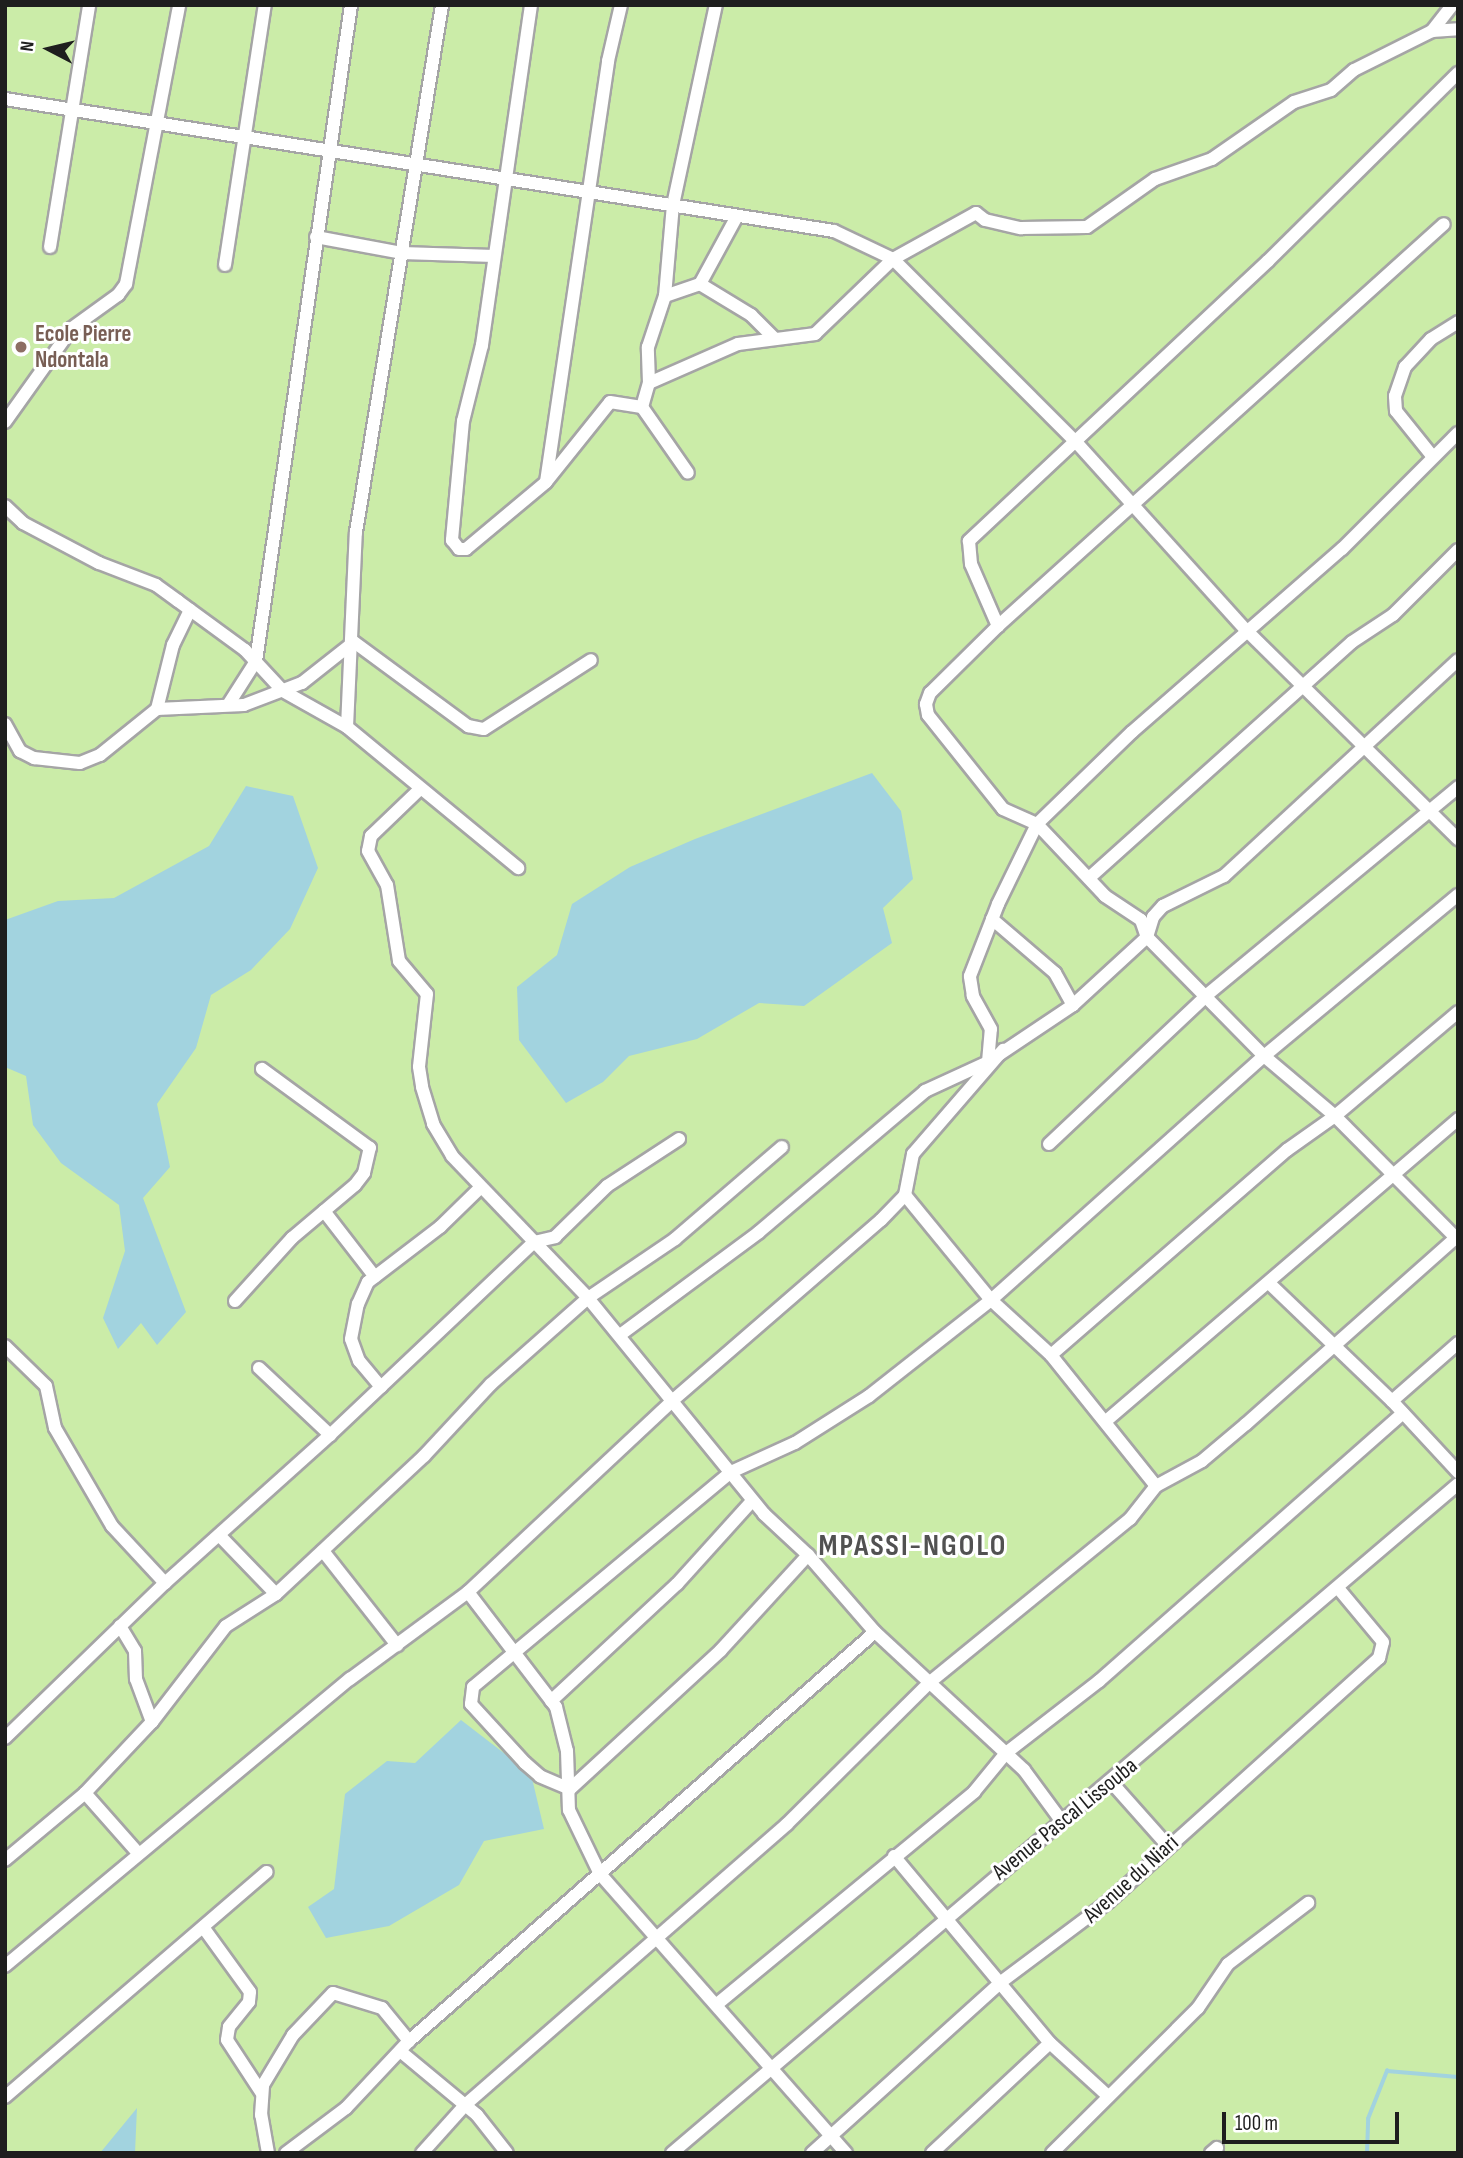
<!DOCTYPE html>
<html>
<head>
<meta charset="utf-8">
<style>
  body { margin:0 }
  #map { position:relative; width:1463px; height:2158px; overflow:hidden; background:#f0ece4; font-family:"Sofia Sans Condensed",sans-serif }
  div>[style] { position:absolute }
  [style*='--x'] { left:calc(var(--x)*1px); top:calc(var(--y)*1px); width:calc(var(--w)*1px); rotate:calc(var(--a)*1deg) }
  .grass>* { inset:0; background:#cbeca8; transform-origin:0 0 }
  .water>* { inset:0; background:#a2d3df }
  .stream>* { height:3.5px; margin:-1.75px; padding:0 1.75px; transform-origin:1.75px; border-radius:1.75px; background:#a2d3df }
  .roads { filter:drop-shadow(2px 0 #a5a5a5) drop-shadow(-2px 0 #a5a5a5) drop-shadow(0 2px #a5a5a5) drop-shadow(0 -2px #a5a5a5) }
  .minor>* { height:12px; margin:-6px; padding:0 6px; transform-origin:6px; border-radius:6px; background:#fff }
  .dots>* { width:19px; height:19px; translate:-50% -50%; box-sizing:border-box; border:4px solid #fff; border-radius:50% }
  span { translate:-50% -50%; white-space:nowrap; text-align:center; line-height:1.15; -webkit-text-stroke:6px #fff; paint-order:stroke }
  .education-label { font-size:23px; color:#785e54; font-weight:700 }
  .left { translate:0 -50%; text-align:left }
  .street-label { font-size:23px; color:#1e1e1e }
  .district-label { font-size:30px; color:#515151; font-weight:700; letter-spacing:2px }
  .frame { position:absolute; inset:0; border:7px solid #1e1e1e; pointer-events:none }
  .north { position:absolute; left:14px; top:14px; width:70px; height:70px; -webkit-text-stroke:5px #fff; paint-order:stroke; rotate:277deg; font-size:19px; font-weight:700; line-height:28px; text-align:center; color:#1e1e1e }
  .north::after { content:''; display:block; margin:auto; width:24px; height:32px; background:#1e1e1e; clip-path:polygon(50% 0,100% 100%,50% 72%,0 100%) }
  .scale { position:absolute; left:1222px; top:2112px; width:177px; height:32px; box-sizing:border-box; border:4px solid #1e1e1e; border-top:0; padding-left:9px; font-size:21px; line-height:24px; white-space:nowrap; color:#1e1e1e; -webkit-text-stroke:5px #fff; paint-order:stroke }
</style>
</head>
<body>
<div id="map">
  <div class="grass">
    <i style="left:5px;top:5px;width:1453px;height:2148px"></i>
  </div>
  <div class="water">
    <i style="clip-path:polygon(872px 773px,901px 811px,913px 879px,883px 908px,892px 943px,804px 1006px,759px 1003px,697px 1039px,629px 1056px,603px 1082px,566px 1103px,519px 1040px,517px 987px,557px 955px,572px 904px,630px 867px,695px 839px)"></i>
    <i style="clip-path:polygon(246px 786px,293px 796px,318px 868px,290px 929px,251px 970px,211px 995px,196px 1048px,157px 1104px,170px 1167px,143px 1198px,186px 1312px,157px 1345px,141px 1323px,118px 1349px,103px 1318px,125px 1251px,119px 1205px,61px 1163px,33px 1125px,26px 1076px,5px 1067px,5px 920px,58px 901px,114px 898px,209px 846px)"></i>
    <i style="clip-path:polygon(461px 1720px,531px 1774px,544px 1829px,484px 1841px,459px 1885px,389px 1926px,326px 1938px,308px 1907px,334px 1889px,345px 1794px,387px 1761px,415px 1763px)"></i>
    <i style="clip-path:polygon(137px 2108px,135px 2153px,99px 2153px,100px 2153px)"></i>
  </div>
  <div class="stream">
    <i style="--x:1367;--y:2153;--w:34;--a:-88"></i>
    <i style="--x:1368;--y:2119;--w:52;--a:-68.4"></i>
    <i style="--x:1387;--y:2071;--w:71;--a:4.8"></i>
  </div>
  <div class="roads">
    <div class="minor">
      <i style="--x:531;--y:5;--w:344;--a:98.2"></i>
      <i style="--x:482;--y:345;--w:78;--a:104"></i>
      <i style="--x:463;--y:421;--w:120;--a:95.3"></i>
      <i style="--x:452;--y:540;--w:11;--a:52"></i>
      <i style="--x:459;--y:549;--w:7;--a:0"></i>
      <i style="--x:466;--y:549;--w:104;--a:-39.9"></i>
      <i style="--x:546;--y:482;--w:102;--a:-51.3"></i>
      <i style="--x:610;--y:402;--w:32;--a:9"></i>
      <i style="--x:642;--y:407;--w:80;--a:55.1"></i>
      <i style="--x:1432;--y:31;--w:33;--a:-52"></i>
      <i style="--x:1458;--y:73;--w:267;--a:135.3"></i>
      <i style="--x:1268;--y:261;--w:410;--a:136.9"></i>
      <i style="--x:969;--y:541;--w:23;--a:85"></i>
      <i style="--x:971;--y:564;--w:68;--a:66.5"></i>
      <i style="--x:998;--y:626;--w:95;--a:135.4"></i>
      <i style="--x:930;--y:693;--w:12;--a:110"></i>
      <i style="--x:926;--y:704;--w:11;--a:80"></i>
      <i style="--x:928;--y:715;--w:120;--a:51.4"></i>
      <i style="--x:1003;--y:809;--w:37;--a:24"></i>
      <i style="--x:1037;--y:824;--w:99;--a:46.6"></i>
      <i style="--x:1105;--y:896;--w:43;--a:33.7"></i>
      <i style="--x:1141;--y:920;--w:18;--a:71"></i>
      <i style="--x:1147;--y:937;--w:167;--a:45.5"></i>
      <i style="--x:1264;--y:1056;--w:93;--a:40.2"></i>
      <i style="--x:1335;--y:1116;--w:175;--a:45.2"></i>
      <i style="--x:5;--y:99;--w:839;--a:9.05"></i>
      <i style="--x:834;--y:231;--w:65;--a:25.4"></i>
      <i style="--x:893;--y:259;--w:259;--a:45"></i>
      <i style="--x:1076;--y:442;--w:253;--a:47.9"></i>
      <i style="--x:1246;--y:630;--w:298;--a:44.6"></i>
      <i style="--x:316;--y:237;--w:87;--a:10.5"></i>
      <i style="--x:402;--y:253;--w:92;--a:1.9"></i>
      <i style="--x:50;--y:247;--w:245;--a:-80.8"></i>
      <i style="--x:225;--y:265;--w:263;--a:-81.3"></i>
      <i style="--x:700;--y:284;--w:60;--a:31.3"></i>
      <i style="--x:751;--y:315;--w:34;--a:45"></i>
      <i style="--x:665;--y:296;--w:91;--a:-85"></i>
      <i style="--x:673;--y:205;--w:205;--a:-77.9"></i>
      <i style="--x:649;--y:383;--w:97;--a:-23.7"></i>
      <i style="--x:738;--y:344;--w:78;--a:-7.4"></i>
      <i style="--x:815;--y:334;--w:108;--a:-43.9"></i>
      <i style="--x:893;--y:259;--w:95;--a:-29"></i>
      <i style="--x:976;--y:213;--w:11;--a:38"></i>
      <i style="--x:985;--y:220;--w:37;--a:13"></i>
      <i style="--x:1021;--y:228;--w:66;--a:-0.9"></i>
      <i style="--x:1087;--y:227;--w:83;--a:-35.2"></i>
      <i style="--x:1155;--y:179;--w:60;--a:-19.3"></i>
      <i style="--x:1212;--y:159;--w:100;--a:-34.8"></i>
      <i style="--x:1294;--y:102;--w:39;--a:-18"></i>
      <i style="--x:1331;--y:90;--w:30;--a:-41"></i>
      <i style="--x:1354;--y:70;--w:87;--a:-26.6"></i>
      <i style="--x:1432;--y:31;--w:26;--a:-4"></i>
      <i style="--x:642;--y:407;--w:25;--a:-74"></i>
      <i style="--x:649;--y:383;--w:36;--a:-92"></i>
      <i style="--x:648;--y:347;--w:54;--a:-71.6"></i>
      <i style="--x:665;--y:296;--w:37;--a:-19"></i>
      <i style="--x:700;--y:284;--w:77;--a:-61.4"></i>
      <i style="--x:5;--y:422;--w:115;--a:-54.5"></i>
      <i style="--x:72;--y:328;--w:57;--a:-35.7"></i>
      <i style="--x:118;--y:295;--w:14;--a:-54"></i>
      <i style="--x:126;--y:284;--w:284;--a:-79.2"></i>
      <i style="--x:1433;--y:457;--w:59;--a:-128.8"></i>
      <i style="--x:1396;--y:411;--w:15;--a:-94"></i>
      <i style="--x:1395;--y:396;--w:31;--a:-71"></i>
      <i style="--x:1405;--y:367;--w:38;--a:-47"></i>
      <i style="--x:1431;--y:339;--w:32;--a:-32"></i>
      <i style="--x:546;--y:482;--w:426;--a:-81.6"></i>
      <i style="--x:608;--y:61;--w:57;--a:-76.9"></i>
      <i style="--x:5;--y:506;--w:25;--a:43"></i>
      <i style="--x:23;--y:523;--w:86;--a:27.8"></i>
      <i style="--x:99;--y:563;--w:61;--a:21.1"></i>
      <i style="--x:156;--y:585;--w:27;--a:36"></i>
      <i style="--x:178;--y:601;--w:83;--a:36.2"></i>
      <i style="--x:245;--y:650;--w:56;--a:47.2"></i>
      <i style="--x:283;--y:691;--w:73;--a:29.4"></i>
      <i style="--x:347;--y:727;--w:222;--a:39.5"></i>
      <i style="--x:998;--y:626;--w:600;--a:-42.03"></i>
      <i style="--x:228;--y:705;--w:52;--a:-57.5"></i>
      <i style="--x:256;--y:661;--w:663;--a:-81.76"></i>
      <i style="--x:157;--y:709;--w:66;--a:-76"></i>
      <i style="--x:173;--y:645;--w:39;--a:-64"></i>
      <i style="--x:5;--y:724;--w:31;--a:61"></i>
      <i style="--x:20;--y:751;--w:16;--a:27"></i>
      <i style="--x:34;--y:758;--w:46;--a:6.2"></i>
      <i style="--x:80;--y:763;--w:22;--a:-22"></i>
      <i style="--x:100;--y:755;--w:73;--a:-38.9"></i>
      <i style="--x:157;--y:709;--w:87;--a:-2.6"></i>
      <i style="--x:244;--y:705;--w:62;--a:-20.8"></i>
      <i style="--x:302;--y:683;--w:66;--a:-38.3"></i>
      <i style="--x:354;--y:642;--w:142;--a:36.4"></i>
      <i style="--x:468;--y:726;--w:16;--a:11"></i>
      <i style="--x:484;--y:729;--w:127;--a:-32.8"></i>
      <i style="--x:347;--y:727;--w:195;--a:-87.4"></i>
      <i style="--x:356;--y:532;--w:534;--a:-80.73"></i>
      <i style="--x:420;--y:789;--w:68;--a:136.2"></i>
      <i style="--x:371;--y:836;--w:15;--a:101"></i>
      <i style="--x:368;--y:851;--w:39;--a:61"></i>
      <i style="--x:387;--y:885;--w:77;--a:81"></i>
      <i style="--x:399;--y:961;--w:43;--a:49.7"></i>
      <i style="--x:427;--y:994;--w:73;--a:96.3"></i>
      <i style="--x:419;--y:1067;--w:20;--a:81"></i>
      <i style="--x:422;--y:1087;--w:39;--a:73"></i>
      <i style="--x:433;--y:1124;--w:37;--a:59"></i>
      <i style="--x:452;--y:1156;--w:197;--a:46.2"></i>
      <i style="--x:588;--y:1298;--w:279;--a:50.8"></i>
      <i style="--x:764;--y:1514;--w:60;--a:43"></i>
      <i style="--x:808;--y:1555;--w:102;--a:49"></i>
      <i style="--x:875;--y:1632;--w:203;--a:42.8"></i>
      <i style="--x:1024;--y:1770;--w:61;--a:53.7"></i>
      <i style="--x:1089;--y:878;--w:353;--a:-41.9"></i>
      <i style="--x:1352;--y:642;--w:49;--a:-33.4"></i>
      <i style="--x:1393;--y:615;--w:92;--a:-45"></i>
      <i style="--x:992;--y:919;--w:83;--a:40.6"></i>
      <i style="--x:1055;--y:973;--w:37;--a:61"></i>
      <i style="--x:988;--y:1062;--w:33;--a:-85"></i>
      <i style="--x:991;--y:1029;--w:38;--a:-119"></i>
      <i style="--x:973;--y:996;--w:20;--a:-99"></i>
      <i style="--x:970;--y:976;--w:77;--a:-68.7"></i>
      <i style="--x:998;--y:904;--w:89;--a:-64"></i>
      <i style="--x:1037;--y:824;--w:132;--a:-44.1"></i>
      <i style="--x:1132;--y:732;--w:279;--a:-41.1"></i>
      <i style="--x:1342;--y:549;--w:164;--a:-45"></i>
      <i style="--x:1049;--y:1144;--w:219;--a:-43.3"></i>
      <i style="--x:1208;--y:994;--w:325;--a:-39.6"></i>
      <i style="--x:905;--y:1195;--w:136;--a:50.7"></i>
      <i style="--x:991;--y:1300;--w:81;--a:42.5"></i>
      <i style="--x:324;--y:1211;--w:83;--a:52.3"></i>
      <i style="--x:1270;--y:1284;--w:169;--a:43.8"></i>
      <i style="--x:1392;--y:1401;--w:97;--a:47.1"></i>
      <i style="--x:235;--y:1301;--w:85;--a:-47.9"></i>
      <i style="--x:292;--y:1238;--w:82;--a:-40.1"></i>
      <i style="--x:355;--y:1185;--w:15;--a:-53"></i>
      <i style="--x:364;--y:1173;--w:26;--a:-77"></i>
      <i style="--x:370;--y:1148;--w:134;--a:-143.8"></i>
      <i style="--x:620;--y:1335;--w:173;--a:-36.5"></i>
      <i style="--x:759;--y:1232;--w:218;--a:-40.3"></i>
      <i style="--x:925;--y:1091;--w:69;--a:-24.7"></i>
      <i style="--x:988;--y:1062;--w:102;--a:-33.8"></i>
      <i style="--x:1073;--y:1005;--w:100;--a:-42.6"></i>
      <i style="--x:1147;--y:937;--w:21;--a:-73"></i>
      <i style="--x:1153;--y:917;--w:15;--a:-48"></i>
      <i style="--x:1163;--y:906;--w:68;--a:-26.2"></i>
      <i style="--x:1224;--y:876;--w:318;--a:-42.7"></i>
      <i style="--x:5;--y:1346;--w:57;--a:44.3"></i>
      <i style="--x:46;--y:1386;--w:43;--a:77.9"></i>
      <i style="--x:55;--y:1428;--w:113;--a:59.8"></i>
      <i style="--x:112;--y:1526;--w:78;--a:47.1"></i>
      <i style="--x:259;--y:1368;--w:98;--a:43.3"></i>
      <i style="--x:381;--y:1387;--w:34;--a:-130"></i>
      <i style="--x:359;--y:1361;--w:23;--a:-110"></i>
      <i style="--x:351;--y:1339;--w:36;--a:-79"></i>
      <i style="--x:358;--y:1304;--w:24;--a:-66"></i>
      <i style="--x:368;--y:1282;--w:91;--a:-37.4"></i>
      <i style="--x:440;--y:1227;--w:56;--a:-44.3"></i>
      <i style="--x:1392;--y:1401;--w:88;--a:-41.3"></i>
      <i style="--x:1106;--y:1421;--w:464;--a:-40.6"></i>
      <i style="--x:1156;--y:1486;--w:168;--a:-128.7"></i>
      <i style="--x:1051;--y:1355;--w:313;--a:-41"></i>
      <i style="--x:1287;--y:1150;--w:59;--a:-35.3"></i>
      <i style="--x:1335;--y:1116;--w:161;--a:-40.2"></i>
      <i style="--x:219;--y:1535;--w:82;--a:46"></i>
      <i style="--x:323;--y:1551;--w:120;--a:51.8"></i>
      <i style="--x:468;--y:1592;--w:145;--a:52.6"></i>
      <i style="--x:556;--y:1707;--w:45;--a:76"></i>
      <i style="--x:567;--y:1751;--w:59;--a:88.1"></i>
      <i style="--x:569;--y:1810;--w:71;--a:64.2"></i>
      <i style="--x:600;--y:1874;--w:372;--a:48.6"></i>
      <i style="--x:120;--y:1626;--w:29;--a:59"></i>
      <i style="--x:135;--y:1651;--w:28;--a:88"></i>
      <i style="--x:136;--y:1679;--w:46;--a:69.6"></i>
      <i style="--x:551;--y:1701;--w:172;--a:-42.9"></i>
      <i style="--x:677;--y:1584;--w:112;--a:-47.9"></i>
      <i style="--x:5;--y:1738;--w:223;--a:-44.1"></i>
      <i style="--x:165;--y:1583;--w:222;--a:-41.9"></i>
      <i style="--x:330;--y:1435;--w:281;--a:-43.4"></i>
      <i style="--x:534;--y:1242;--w:22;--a:-13"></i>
      <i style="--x:555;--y:1237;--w:73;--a:-44.4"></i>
      <i style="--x:607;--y:1186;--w:86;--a:-33.1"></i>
      <i style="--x:1112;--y:1783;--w:84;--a:48.4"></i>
      <i style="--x:570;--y:1789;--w:33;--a:-157"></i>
      <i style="--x:540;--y:1776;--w:20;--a:-139"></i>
      <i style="--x:525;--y:1763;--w:80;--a:-132.5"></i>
      <i style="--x:471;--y:1704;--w:17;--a:-83"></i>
      <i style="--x:473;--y:1687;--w:336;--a:-39.8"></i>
      <i style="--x:731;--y:1472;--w:70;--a:-24.4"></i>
      <i style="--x:795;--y:1443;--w:88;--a:-32.4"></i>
      <i style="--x:869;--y:1396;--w:155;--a:-38.2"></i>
      <i style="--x:991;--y:1300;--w:366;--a:-41.8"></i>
      <i style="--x:1264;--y:1056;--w:252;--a:-39.7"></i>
      <i style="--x:570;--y:1789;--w:205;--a:-42.6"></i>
      <i style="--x:721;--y:1650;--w:129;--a:-47.5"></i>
      <i style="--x:85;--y:1793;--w:80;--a:48.5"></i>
      <i style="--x:894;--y:1856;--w:244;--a:50.2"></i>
      <i style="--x:1050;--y:2043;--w:79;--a:42.4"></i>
      <i style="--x:5;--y:1860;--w:104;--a:-39.9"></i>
      <i style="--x:85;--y:1793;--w:98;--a:-46.7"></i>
      <i style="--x:152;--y:1722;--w:121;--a:-52.4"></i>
      <i style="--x:226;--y:1626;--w:59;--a:-32.6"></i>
      <i style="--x:276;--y:1594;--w:202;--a:-43"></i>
      <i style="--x:424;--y:1456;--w:98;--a:-47.1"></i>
      <i style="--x:491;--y:1384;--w:130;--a:-41.6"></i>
      <i style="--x:588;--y:1298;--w:105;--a:-34.1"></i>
      <i style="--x:675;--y:1239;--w:141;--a:-40.7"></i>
      <i style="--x:203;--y:1927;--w:80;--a:54.1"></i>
      <i style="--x:250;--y:1992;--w:10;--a:96"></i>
      <i style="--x:249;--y:2002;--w:32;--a:129"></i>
      <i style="--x:229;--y:2027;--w:13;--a:99"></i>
      <i style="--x:227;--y:2040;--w:62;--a:56.8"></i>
      <i style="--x:5;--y:1966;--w:449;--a:-39.8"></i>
      <i style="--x:350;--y:1679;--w:147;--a:-36.4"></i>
      <i style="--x:468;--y:1592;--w:279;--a:-43.1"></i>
      <i style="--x:672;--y:1401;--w:276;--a:-40.9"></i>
      <i style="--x:881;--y:1220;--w:35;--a:-46"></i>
      <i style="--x:905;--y:1195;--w:42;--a:-79"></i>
      <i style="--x:913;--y:1154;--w:138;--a:-49.1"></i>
      <i style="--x:716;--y:2005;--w:335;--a:-39.5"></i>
      <i style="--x:974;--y:1792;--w:50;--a:-50.6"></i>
      <i style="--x:1006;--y:1753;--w:118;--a:-37.7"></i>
      <i style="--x:1099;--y:1681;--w:405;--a:-41.4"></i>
      <i style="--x:400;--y:2051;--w:100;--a:39.7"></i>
      <i style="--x:477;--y:2115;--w:48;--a:51.7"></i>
      <i style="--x:5;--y:2097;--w:345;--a:-40.7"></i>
      <i style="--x:268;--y:2153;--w:39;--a:-100"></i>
      <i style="--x:261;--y:2115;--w:30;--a:-86"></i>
      <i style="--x:263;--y:2085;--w:58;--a:-59"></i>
      <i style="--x:293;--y:2035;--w:58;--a:-46.4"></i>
      <i style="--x:333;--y:1993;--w:51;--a:17"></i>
      <i style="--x:382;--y:2008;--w:43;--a:50.7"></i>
      <i style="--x:286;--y:2153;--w:75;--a:-36.9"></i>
      <i style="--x:346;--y:2108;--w:92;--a:-46.8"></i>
      <i style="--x:409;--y:2041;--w:620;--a:-41.27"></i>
      <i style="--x:422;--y:2153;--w:64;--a:-48.1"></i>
      <i style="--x:465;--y:2105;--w:427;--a:-41.1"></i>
      <i style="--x:787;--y:1824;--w:202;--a:-44.8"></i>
      <i style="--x:930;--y:1682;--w:258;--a:-39.2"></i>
      <i style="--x:1130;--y:1519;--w:42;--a:-51.8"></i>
      <i style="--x:1156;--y:1486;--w:52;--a:-28.5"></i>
      <i style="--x:1202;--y:1461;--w:57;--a:-40.1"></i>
      <i style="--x:1246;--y:1424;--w:283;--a:-41.6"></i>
      <i style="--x:672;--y:2153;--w:1032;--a:-40.4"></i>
      <i style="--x:812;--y:2153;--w:255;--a:-42.1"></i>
      <i style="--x:1001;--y:1982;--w:134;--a:-36.8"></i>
      <i style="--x:1108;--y:1902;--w:365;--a:-42"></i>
      <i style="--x:1379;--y:1658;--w:16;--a:-76"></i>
      <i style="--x:1383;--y:1642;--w:70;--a:-129.8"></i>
      <i style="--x:932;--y:2153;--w:161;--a:-43"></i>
      <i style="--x:1052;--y:2153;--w:206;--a:-44.8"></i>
      <i style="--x:1198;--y:2008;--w:53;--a:-55.7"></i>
      <i style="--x:1228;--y:1964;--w:101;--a:-37.3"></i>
      <i style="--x:1211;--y:2153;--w:8;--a:-40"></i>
    </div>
  </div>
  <div class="dots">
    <i style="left:21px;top:347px;background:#8d6e63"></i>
  </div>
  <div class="education-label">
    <span class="left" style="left:35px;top:347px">Ecole Pierre<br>Ndontala</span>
  </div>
  <div class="street-label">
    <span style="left:1065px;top:1819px;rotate:-39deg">Avenue Pascal Lissouba</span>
    <span style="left:1131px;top:1879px;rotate:-42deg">Avenue du Niari</span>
  </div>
  <div class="district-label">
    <span style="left:913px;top:1546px">MPASSI-NGOLO</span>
  </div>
  <div class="frame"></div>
  <div class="north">N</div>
  <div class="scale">100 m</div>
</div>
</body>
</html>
